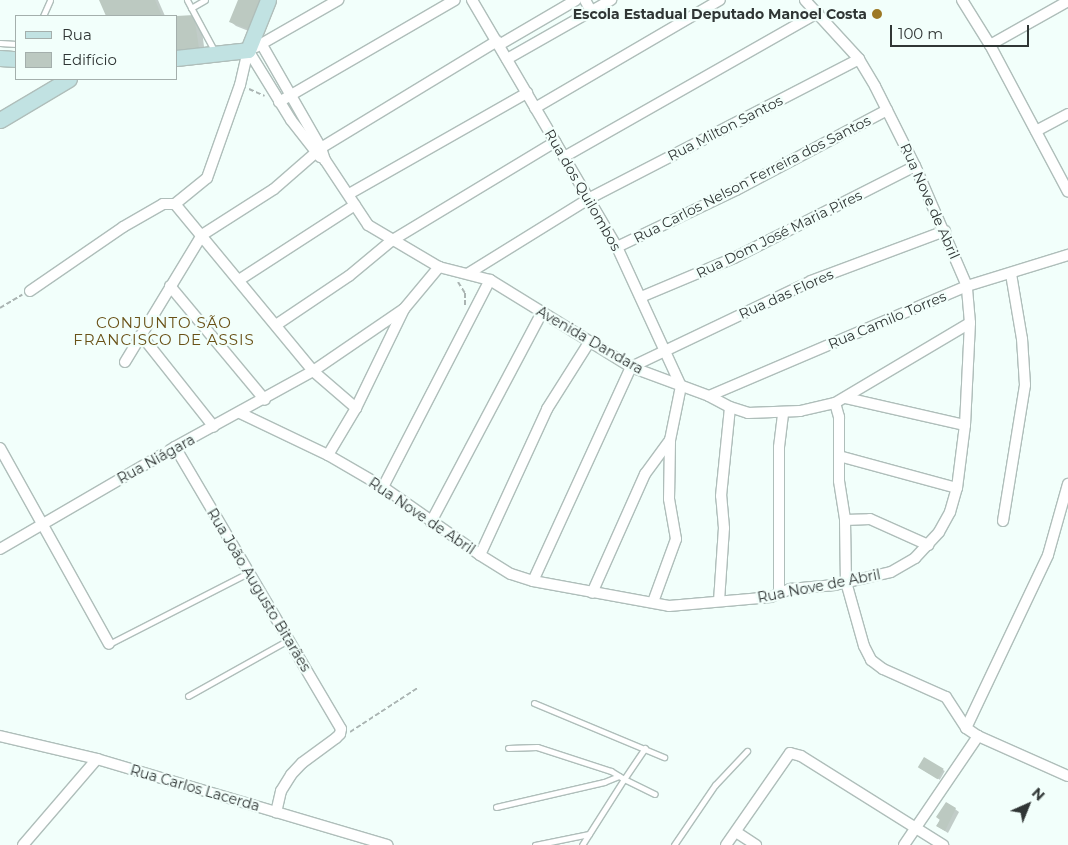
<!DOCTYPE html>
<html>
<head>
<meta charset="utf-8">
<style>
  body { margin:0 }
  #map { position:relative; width:1068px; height:845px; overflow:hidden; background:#f2fffb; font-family:Montserrat,sans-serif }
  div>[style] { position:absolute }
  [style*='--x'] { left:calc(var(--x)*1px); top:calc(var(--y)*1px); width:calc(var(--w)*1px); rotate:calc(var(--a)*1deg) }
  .shadow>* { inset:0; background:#0003; transform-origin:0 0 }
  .building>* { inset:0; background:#bcc9c1; transform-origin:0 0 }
  .path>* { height:2px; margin-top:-1px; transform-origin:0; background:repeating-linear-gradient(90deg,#aab4b2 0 5px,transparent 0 7.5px) }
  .roads { filter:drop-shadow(1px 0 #afbeba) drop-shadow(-1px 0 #afbeba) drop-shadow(0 1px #afbeba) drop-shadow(0 -1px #afbeba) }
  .lane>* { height:5px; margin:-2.5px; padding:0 2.5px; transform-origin:2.5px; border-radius:2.5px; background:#fff }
  .street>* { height:10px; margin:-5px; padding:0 5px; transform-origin:5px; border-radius:5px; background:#fff }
  .secondary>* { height:15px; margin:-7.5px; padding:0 7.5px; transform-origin:7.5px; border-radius:7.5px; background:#c1e2e2 }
  .dots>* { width:14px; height:14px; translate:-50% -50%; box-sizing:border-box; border:2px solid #f2fffb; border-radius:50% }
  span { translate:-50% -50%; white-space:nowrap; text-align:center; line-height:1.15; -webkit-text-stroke:4.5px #f2fffb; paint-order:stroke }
  .poi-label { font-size:14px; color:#303635; font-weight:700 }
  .right { translate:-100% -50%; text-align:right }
  .street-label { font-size:14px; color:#303635 }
  .neighbourhood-label { font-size:15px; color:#695117; letter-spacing:1px }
  .legend { position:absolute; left:15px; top:15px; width:162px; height:65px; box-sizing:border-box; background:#f2fffb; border:1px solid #a4afac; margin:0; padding:6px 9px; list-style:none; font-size:15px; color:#303635 }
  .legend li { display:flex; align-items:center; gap:10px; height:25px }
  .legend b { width:25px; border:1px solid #a4afac }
  .north { position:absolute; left:1003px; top:780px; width:50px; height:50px; -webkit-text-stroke:4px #f2fffb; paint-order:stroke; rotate:44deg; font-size:14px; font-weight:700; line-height:20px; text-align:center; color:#303635 }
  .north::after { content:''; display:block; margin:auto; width:18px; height:22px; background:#303635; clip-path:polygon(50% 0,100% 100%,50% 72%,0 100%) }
  .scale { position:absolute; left:890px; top:25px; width:139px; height:22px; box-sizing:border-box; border:2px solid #303635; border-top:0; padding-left:6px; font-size:15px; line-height:18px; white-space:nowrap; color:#303635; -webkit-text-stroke:4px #f2fffb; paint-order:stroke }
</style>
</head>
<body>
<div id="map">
  <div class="shadow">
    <i style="clip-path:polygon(100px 0,158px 0,165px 16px,107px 16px)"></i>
    <i style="clip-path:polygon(239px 0,256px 34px,236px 26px,231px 22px)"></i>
    <i style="clip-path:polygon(176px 17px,194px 17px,201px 23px,205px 54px,176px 57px)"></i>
    <i style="left:924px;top:759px;width:24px;height:10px;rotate:30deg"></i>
    <i style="clip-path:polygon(947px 803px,959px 812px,948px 833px,937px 826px)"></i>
  </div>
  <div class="building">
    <i style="clip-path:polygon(99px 0,155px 0,162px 16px,106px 16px)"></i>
    <i style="clip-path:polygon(238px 0,262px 0,251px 30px,229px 22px)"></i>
    <i style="clip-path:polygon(194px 15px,199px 48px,176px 50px,176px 16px)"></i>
    <i style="left:924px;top:757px;width:23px;height:12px;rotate:31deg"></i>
    <i style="clip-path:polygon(946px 802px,956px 808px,945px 831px,936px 826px,940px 820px,936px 817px)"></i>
  </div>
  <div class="path">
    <i style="--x:249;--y:89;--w:17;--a:24"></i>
    <i style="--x:458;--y:282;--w:13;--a:58"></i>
    <i style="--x:465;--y:293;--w:15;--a:90"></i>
    <i style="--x:0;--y:308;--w:26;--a:-31"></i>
    <i style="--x:350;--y:732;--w:82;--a:-33.1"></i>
  </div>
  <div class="roads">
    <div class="lane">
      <i style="--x:187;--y:0;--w:59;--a:61.7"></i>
      <i style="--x:191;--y:8;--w:16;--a:-30"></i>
      <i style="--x:43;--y:16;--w:17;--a:-66"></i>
      <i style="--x:0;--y:43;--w:16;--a:4"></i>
      <i style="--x:109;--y:644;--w:156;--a:-27.1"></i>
      <i style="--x:188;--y:696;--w:115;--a:-29.2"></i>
      <i style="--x:534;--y:703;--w:141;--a:22.6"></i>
      <i style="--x:508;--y:748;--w:29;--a:-2"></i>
      <i style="--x:537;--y:747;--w:78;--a:18"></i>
      <i style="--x:611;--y:771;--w:15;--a:32"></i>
      <i style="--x:624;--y:779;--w:78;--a:122.5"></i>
      <i style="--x:645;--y:748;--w:37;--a:124"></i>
      <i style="--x:624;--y:779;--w:34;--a:26"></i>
      <i style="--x:496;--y:807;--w:111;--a:-13"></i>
      <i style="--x:604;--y:782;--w:16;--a:-22"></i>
      <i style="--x:535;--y:845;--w:55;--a:-11.5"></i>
      <i style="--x:674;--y:845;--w:73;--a:-55.7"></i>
      <i style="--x:715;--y:785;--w:47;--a:-46.7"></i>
    </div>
    <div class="street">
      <i style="--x:472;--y:0;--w:286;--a:59.6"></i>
      <i style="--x:617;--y:247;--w:153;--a:65.3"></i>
      <i style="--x:681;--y:386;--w:55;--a:101.5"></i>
      <i style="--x:670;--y:440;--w:42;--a:126.3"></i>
      <i style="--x:645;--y:474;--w:130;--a:114"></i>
      <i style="--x:585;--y:0;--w:13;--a:61"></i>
      <i style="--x:962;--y:0;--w:53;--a:58.1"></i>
      <i style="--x:990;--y:45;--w:166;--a:62"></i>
      <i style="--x:262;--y:45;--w:119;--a:60.2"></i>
      <i style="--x:321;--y:148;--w:13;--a:72"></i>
      <i style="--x:325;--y:160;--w:78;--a:56.5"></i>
      <i style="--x:368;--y:225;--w:82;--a:30.6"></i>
      <i style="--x:439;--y:267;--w:53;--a:14.3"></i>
      <i style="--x:490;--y:280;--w:166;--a:31.7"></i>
      <i style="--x:631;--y:367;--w:83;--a:20.4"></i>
      <i style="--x:709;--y:396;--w:24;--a:28"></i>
      <i style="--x:730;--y:407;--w:19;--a:18"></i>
      <i style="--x:748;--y:413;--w:52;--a:-2.2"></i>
      <i style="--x:800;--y:411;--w:36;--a:-13"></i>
      <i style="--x:835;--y:403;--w:157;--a:-30.7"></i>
      <i style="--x:499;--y:45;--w:89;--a:-30.3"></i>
      <i style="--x:990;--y:45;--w:90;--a:-29.4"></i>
      <i style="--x:256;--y:47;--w:95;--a:-29.8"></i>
      <i style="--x:248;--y:50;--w:82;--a:58.4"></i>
      <i style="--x:291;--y:120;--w:47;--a:51.9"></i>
      <i style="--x:507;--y:59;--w:120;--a:-29.6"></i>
      <i style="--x:279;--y:102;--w:203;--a:-30.1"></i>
      <i style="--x:535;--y:108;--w:214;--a:-30.3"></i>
      <i style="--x:1036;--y:131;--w:36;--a:-28"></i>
      <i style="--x:564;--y:157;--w:292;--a:-29.6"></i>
      <i style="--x:349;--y:194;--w:205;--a:-29.6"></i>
      <i style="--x:175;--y:204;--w:217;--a:50.4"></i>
      <i style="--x:313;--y:371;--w:57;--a:40.7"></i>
      <i style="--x:617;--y:247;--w:132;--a:-25.6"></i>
      <i style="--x:736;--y:190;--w:171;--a:-27.9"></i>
      <i style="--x:469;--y:273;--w:142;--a:-31.8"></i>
      <i style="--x:590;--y:198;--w:303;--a:-27.3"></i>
      <i style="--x:239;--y:280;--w:138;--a:-32.9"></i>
      <i style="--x:170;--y:286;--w:148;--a:50.2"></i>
      <i style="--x:30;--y:291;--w:113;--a:-34.5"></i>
      <i style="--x:123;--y:227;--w:46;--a:-29.9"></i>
      <i style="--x:163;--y:204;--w:12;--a:0"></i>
      <i style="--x:175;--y:204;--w:41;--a:-39.1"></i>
      <i style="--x:207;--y:178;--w:99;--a:-70.5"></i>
      <i style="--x:240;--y:85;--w:36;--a:-77"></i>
      <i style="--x:641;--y:297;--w:101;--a:-22.8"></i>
      <i style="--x:734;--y:258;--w:203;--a:-26.9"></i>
      <i style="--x:276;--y:325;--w:88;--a:-33.9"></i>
      <i style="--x:349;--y:276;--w:55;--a:-39.8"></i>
      <i style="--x:391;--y:241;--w:192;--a:-31.1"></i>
      <i style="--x:141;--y:335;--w:117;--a:51.6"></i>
      <i style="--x:125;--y:362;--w:149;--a:-58.8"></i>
      <i style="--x:202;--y:235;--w:85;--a:-32.6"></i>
      <i style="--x:274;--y:189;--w:62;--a:-41.1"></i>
      <i style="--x:321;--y:148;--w:206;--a:-31.3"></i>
      <i style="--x:709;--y:396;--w:280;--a:-23.1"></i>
      <i style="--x:967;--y:286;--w:106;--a:-17.1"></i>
      <i style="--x:846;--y:398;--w:122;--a:12.8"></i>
      <i style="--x:835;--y:403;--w:15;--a:74"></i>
      <i style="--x:839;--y:417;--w:64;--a:90"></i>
      <i style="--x:839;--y:481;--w:39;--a:81"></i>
      <i style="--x:845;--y:520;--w:62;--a:89.1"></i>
      <i style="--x:846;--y:582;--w:66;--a:74.3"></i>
      <i style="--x:864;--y:646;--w:16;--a:63"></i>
      <i style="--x:871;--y:660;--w:15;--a:37"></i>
      <i style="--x:883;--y:669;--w:69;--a:24"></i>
      <i style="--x:946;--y:697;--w:37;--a:57"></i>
      <i style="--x:966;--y:728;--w:14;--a:34"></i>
      <i style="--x:978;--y:736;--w:98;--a:24"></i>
      <i style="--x:240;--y:413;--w:98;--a:25.5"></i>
      <i style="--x:328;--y:455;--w:64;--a:30.2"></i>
      <i style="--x:383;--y:487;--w:118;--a:35"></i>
      <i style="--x:480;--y:555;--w:36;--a:32"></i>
      <i style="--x:511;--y:574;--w:23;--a:18"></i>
      <i style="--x:533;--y:581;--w:138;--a:10.4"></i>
      <i style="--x:669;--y:606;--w:102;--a:-5"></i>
      <i style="--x:771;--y:597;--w:21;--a:-23"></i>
      <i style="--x:790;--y:589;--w:45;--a:-5.1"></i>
      <i style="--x:835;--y:585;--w:57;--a:-13.1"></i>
      <i style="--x:891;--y:572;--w:28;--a:-30"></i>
      <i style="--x:915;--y:558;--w:35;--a:-47"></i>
      <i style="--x:939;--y:532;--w:23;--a:-61"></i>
      <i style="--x:950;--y:512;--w:25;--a:-74"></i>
      <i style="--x:957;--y:488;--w:64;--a:-82.8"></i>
      <i style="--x:965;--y:425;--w:102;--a:-87.2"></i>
      <i style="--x:970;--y:323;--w:37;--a:-95"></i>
      <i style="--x:967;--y:286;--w:131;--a:-113.4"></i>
      <i style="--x:915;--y:166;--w:89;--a:-116.6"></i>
      <i style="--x:875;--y:86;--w:31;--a:-121"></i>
      <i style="--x:859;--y:59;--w:80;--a:-132.5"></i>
      <i style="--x:175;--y:447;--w:327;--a:59.5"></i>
      <i style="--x:341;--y:729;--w:5;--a:101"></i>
      <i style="--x:340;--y:734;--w:6;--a:135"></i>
      <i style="--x:336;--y:738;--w:42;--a:143.7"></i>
      <i style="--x:302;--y:763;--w:16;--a:133"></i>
      <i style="--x:291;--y:775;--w:19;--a:122"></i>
      <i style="--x:281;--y:791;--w:22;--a:103"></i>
      <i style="--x:0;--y:448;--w:224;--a:60.9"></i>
      <i style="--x:328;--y:455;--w:55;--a:-59.2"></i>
      <i style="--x:356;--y:408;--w:110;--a:-64.1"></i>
      <i style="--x:404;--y:309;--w:55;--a:-50.2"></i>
      <i style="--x:839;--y:456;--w:122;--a:15.2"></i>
      <i style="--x:383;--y:487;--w:233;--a:-62.7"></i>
      <i style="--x:845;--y:520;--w:25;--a:-2"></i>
      <i style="--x:870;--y:519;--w:64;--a:24.1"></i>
      <i style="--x:1003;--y:521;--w:138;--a:-80.8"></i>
      <i style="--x:1025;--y:385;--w:46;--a:-93.7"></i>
      <i style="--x:1022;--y:339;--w:66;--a:-99.6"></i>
      <i style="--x:431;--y:522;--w:238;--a:-62.1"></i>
      <i style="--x:0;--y:549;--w:203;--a:-30.2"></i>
      <i style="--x:175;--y:447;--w:158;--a:-28.8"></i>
      <i style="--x:313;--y:371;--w:110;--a:-34.3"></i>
      <i style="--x:480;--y:555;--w:161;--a:-65.3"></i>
      <i style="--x:547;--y:409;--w:80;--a:-57.7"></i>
      <i style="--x:533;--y:581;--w:235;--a:-65.4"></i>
      <i style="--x:631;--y:367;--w:199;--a:-25.5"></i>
      <i style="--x:811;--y:281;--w:143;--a:-20.5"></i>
      <i style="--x:779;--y:594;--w:147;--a:-90"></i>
      <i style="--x:779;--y:447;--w:35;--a:-83"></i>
      <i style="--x:719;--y:601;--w:73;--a:-86.1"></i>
      <i style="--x:724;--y:528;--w:32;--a:-95"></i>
      <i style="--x:721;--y:496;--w:89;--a:-84.2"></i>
      <i style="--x:653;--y:602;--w:67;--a:-69.9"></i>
      <i style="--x:676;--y:539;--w:41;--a:-99.9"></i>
      <i style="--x:669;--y:499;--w:59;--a:-89"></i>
      <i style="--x:966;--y:728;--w:191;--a:-64.6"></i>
      <i style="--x:1048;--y:555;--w:74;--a:-74.3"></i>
      <i style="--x:0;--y:736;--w:100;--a:13.3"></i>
      <i style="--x:97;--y:759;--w:303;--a:16.5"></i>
      <i style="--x:736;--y:832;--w:24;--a:33"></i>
      <i style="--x:23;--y:845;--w:113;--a:-49.3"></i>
      <i style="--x:726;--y:845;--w:112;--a:-55.2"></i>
      <i style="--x:790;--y:753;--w:11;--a:15"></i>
      <i style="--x:801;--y:756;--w:168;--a:32.1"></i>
      <i style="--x:904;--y:845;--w:132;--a:-55.8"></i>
    </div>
    <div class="secondary">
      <i style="--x:0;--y:58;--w:16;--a:4"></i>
      <i style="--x:176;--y:58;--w:72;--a:-6.3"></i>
      <i style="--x:248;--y:50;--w:54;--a:-68.2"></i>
      <i style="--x:0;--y:120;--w:80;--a:-30.7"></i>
    </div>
  </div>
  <div class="dots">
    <i style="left:877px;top:14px;background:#9c7824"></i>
  </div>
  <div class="poi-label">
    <span class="right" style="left:867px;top:14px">Escola Estadual Deputado Manoel Costa</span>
  </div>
  <div class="street-label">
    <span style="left:725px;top:128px;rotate:-27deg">Rua Milton Santos</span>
    <span style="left:752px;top:179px;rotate:-27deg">Rua Carlos Nelson Ferreira dos Santos</span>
    <span style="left:583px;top:190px;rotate:60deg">Rua dos Quilombos</span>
    <span style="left:930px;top:201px;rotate:66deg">Rua Nove de Abril</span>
    <span style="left:779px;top:234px;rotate:-26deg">Rua Dom José Maria Pires</span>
    <span style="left:786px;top:294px;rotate:-24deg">Rua das Flores</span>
    <span style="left:887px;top:320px;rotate:-23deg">Rua Camilo Torres</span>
    <span style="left:590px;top:340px;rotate:30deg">Avenida Dandara</span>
    <span style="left:156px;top:459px;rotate:-29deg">Rua Niágara</span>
    <span style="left:422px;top:516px;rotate:34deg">Rua Nove de Abril</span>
    <span style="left:819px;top:586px;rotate:-11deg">Rua Nove de Abril</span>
    <span style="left:259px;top:590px;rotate:59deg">Rua João Augusto Bitarães</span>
    <span style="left:195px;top:788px;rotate:16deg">Rua Carlos Lacerda</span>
  </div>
  <div class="neighbourhood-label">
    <span style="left:164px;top:331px">CONJUNTO SÃO<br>FRANCISCO DE ASSIS</span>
  </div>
  <ul class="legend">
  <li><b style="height:6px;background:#c1e2e2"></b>Rua</li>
  <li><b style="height:14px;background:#bcc9c1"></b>Edifício</li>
  </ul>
  <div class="north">N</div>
  <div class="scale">100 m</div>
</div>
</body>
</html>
